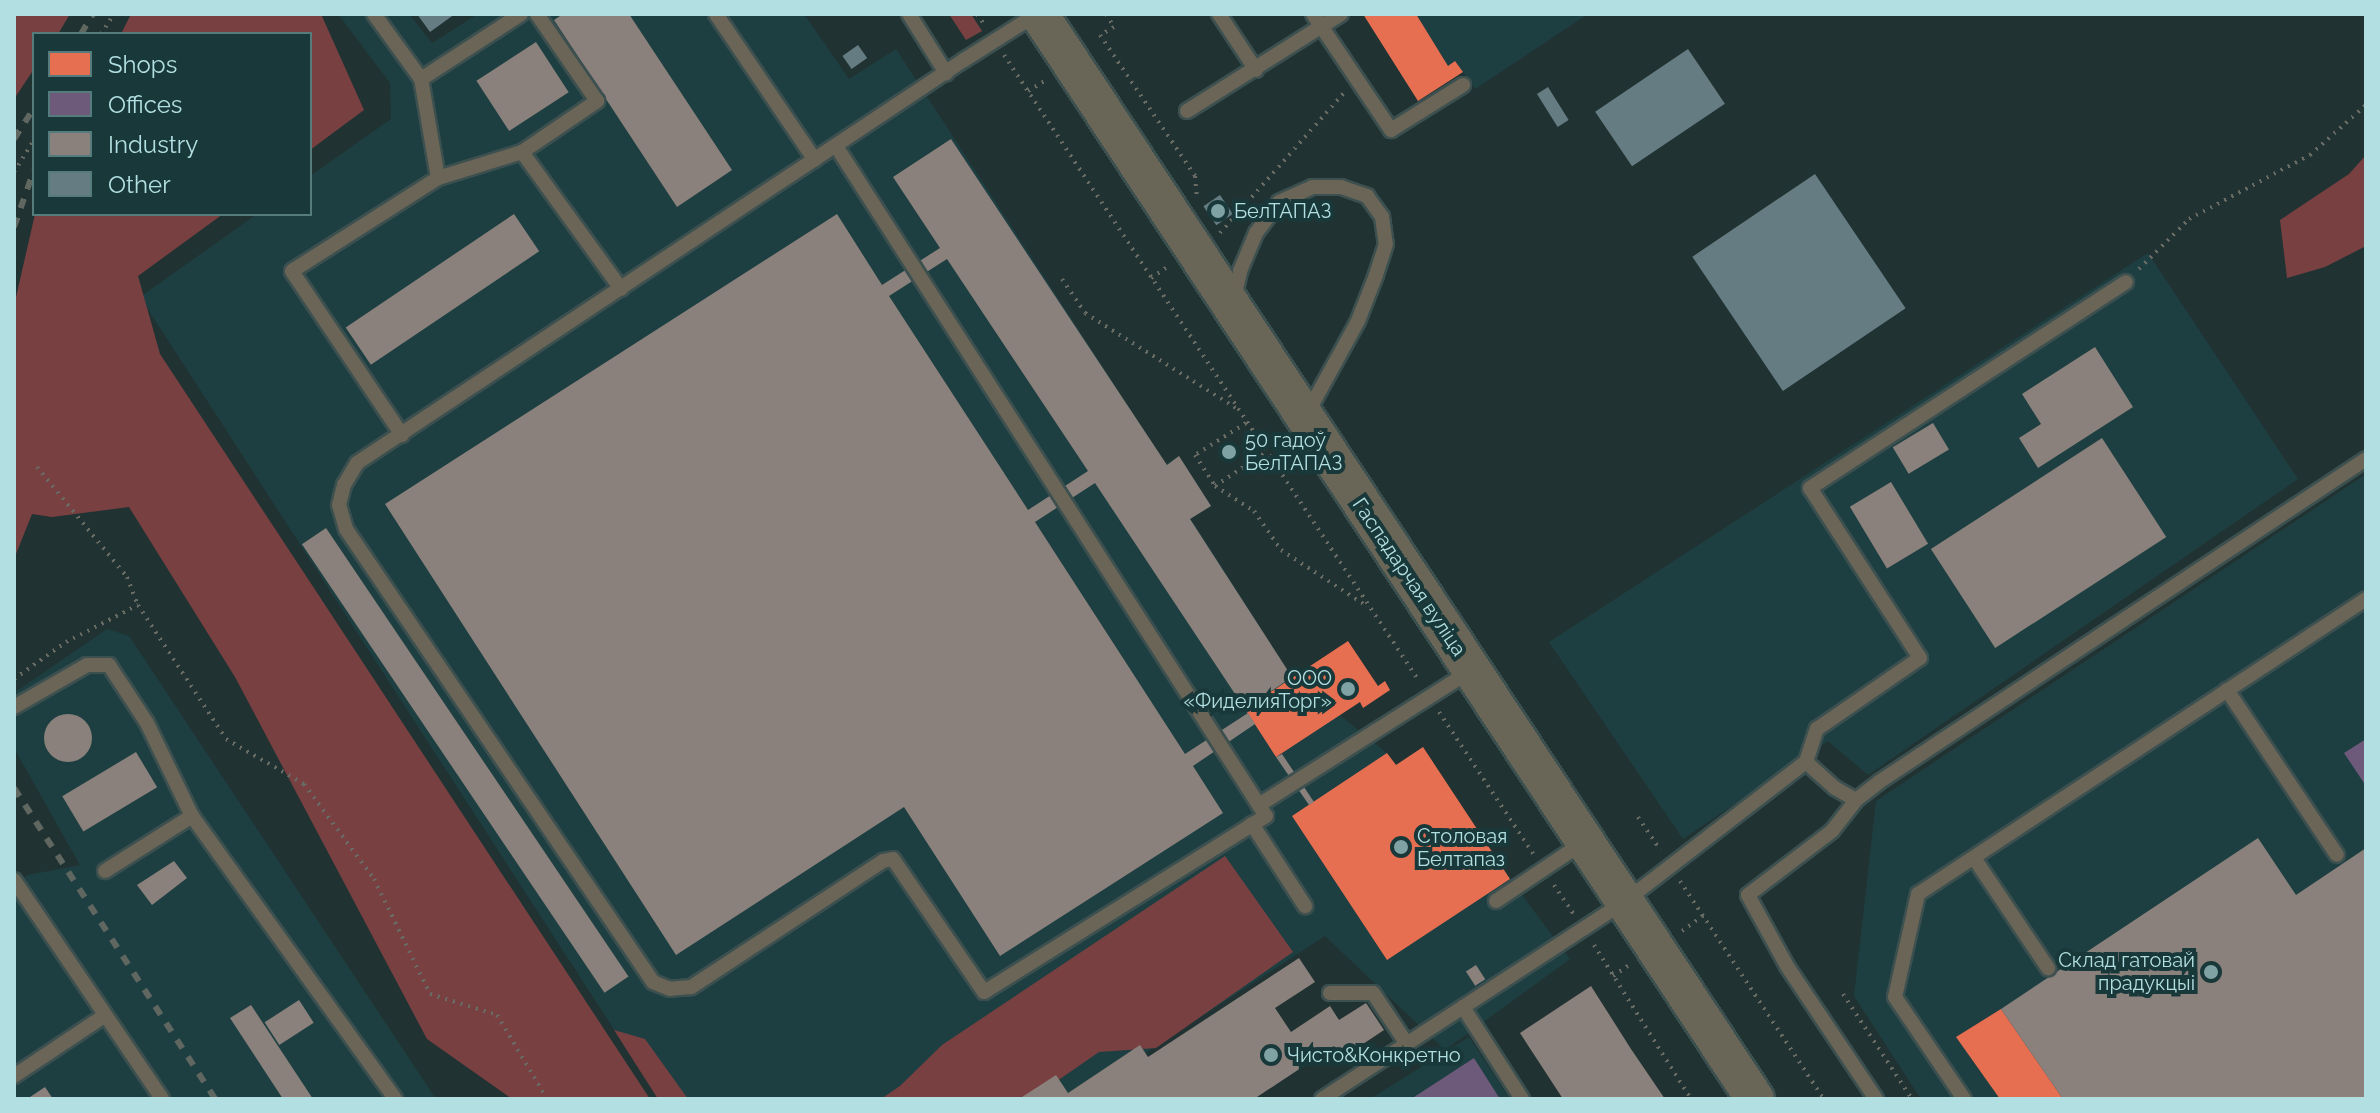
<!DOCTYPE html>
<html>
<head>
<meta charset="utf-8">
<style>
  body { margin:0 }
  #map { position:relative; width:2380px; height:1113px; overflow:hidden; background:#213232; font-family:Raleway,sans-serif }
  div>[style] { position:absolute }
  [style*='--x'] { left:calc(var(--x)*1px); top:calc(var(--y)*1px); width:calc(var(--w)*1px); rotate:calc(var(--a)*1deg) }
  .built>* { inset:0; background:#1e3f41 }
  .green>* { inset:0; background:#794042 }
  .shops>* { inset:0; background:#e76f51 }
  .offices>* { inset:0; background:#6d597a }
  .industry>* { inset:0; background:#8a817c; transform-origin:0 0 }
  .round { border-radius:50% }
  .building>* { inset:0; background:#657d82; transform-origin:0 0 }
  .path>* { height:4px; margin-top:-2px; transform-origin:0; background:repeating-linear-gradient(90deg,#696c64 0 2px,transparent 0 8px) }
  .roads { filter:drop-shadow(2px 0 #3d5050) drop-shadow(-2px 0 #3d5050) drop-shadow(0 2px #3d5050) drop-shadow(0 -2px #3d5050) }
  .lane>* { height:14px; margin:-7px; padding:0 7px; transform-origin:7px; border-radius:7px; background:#6a6557 }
  .secondary>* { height:38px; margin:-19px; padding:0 19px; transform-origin:19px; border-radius:19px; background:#696657 }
  .rail>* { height:6px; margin-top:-3px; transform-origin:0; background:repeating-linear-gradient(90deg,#606761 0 10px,transparent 0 20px) }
  .dots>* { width:22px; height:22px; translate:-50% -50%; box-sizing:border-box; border:4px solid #19383a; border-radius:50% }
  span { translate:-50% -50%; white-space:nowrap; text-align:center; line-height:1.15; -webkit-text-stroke:8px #19383a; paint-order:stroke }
  .poi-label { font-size:20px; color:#b2dfe1 }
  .left { translate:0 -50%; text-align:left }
  .right { translate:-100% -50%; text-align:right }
  .street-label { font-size:20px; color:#b2dfe1 }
  .frame { position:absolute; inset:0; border:16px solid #b2dfe1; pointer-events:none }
  .legend { position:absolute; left:32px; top:32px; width:280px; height:184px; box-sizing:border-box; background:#19383a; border:2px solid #567b7d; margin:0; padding:10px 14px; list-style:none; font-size:24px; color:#b2dfe1 }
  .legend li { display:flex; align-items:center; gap:16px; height:40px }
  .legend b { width:40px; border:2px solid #567b7d }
</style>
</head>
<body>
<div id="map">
  <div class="built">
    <i style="clip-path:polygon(338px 14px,409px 14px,432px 43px,478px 14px,804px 14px,849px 79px,896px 49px,1166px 464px,1179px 456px,1211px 506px,1191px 519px,1292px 677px,1387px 753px,1396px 765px,1423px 747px,1510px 879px,1570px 959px,1445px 1050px,1325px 936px,1075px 1099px,659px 1099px,140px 297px,257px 214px,310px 214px,310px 176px,391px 119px,390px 83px)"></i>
    <i style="clip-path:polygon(1363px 14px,1588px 14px,1475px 89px,1463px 72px,1418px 101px)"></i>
    <i style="clip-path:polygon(2148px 253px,2298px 479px,1868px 775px,1828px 741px,1683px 839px,1549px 642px)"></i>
    <i style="clip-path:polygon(2366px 474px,2366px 1099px,1921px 1099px,1854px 996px,1876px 801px)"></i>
    <i style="clip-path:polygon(107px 629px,129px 636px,436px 1099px,14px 1099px,14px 885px,28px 875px,80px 865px,14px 748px,14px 693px)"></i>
    <i style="clip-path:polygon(1469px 1037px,1510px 1099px,1370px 1099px)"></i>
  </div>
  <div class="green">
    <i style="clip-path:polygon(14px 14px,70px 14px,58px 34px,34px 34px,34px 69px,14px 99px)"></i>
    <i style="clip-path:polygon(131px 14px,321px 14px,364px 110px,310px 150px,310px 34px,121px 34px)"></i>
    <i style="clip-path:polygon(949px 14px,971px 14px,982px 31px,966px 40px)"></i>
    <i style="clip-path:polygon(2366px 155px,2366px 246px,2325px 267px,2287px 278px,2280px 220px,2349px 174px)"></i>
    <i style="clip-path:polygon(35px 214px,223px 214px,138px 276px,160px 354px,650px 1099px,512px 1099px,427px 1039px,235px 677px,129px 507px,52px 517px,32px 514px,14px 559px,14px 306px)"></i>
    <i style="clip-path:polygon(1225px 856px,1293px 952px,1156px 1048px,1099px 1052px,1031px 1099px,881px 1099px,900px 1086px,942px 1045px)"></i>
    <i style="clip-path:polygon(614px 1030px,645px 1039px,688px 1099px,658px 1099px)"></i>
  </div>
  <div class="shops">
    <i style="clip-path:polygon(1363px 14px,1416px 14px,1448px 66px,1455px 61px,1463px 72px,1418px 101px)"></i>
    <i style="clip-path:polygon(1348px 641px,1378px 686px,1385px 681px,1390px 690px,1363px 708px,1360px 702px,1276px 757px,1245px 709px)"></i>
    <i style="clip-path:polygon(1423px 747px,1510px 879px,1387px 960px,1292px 816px,1387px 753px,1396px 765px)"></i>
    <i style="clip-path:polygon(2001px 1009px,2063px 1099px,2000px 1099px,1956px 1037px)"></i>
  </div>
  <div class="offices">
    <i style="clip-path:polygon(2366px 739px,2366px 786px,2344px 753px)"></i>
    <i style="clip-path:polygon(1474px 1058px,1500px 1099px,1411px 1099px)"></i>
  </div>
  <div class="industry">
    <i style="clip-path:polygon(563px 14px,629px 14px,732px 170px,677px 207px,554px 20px)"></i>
    <i style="left:536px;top:42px;width:60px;height:71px;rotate:57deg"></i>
    <i style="clip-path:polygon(evenodd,951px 139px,1167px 465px,1179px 456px,1211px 506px,1190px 519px,1292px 677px,1245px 709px,1095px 483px,1035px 522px,1185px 754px,1248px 713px,1255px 724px,1193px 766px,1223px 813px,1000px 956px,904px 807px,676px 955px,385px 504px,837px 214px,882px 285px,940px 248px,893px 177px,951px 139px,947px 259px,1088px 471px,1028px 510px,889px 296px,947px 259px)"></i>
    <i style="left:514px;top:214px;width:45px;height:203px;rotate:56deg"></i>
    <i style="clip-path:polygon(2095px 347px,2133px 407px,2038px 468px,2019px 438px,2041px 424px,2022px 394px)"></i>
    <i style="left:1933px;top:423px;width:31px;height:47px;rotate:59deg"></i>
    <i style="left:2102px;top:438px;width:118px;height:204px;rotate:57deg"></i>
    <i style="left:1891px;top:482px;width:72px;height:48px;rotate:59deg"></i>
    <i style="left:326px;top:528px;width:541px;height:29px;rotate:56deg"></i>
    <i class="round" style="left:44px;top:714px;width:48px;height:48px"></i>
    <i style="left:136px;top:752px;width:41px;height:86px;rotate:59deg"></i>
    <i style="clip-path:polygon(1282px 754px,1314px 802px,1309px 805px,1276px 757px)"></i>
    <i style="clip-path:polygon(2258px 838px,2296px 895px,2366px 848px,2366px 1099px,2063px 1099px,2001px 1009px)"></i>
    <i style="clip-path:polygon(174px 861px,187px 878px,152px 905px,137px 885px)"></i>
    <i style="clip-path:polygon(1299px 958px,1315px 982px,1275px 1008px,1291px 1032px,1330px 1006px,1339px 1020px,1366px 1003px,1384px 1030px,1342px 1058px,1334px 1046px,1254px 1099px,1019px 1099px,1056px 1075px,1068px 1093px,1140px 1045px,1148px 1057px)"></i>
    <i style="left:1476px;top:965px;width:17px;height:12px;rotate:57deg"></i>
    <i style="clip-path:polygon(1591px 986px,1631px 1049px,1665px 1099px,1563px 1099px,1520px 1033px)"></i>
    <i style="left:299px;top:1000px;width:27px;height:41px;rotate:57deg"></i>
    <i style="clip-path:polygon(251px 1005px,313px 1099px,283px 1099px,230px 1018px)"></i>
    <i style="clip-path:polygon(45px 1087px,53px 1099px,27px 1099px)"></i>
  </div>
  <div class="building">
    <i style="clip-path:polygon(417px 14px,455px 14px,430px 32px)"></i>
    <i style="left:858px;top:45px;width:16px;height:19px;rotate:55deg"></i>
    <i style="left:1688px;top:49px;width:66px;height:112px;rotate:56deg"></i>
    <i style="left:1548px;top:87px;width:39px;height:13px;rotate:58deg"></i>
    <i style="left:1815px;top:174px;width:162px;height:148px;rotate:56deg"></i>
    <i style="left:1220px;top:195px;width:23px;height:20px;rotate:56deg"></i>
  </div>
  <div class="path">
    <i style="--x:977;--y:14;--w:12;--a:55"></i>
    <i style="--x:1106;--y:14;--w:15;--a:58"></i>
    <i style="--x:1114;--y:27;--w:16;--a:150"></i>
    <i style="--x:1100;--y:35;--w:170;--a:56"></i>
    <i style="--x:1195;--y:176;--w:21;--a:85"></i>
    <i style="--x:101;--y:34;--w:24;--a:-57"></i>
    <i style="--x:1004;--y:55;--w:751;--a:56.46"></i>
    <i style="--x:1028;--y:91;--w:21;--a:-31"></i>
    <i style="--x:14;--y:172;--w:38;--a:-58"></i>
    <i style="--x:1220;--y:233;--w:187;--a:-48.5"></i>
    <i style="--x:2139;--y:269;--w:71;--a:-45"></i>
    <i style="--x:2189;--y:219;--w:137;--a:-27.9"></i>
    <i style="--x:2310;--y:155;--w:75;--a:-41.8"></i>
    <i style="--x:1151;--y:278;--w:22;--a:-34"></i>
    <i style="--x:1062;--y:279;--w:41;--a:55.9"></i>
    <i style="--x:1085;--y:313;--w:178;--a:32.2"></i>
    <i style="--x:1246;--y:423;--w:60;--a:147.9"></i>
    <i style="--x:1195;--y:455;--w:37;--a:57"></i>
    <i style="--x:1215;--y:486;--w:46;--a:32.7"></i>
    <i style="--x:1254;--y:511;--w:47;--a:55.3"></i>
    <i style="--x:1281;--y:550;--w:104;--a:33.2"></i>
    <i style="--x:37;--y:467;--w:142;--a:50.7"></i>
    <i style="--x:127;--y:577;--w:30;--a:69"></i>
    <i style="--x:138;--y:605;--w:160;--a:56.7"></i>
    <i style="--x:226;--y:739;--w:90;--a:30"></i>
    <i style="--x:304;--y:784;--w:118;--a:53.6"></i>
    <i style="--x:374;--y:879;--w:128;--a:64"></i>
    <i style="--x:430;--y:994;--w:70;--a:17.4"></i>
    <i style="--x:497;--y:1015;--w:98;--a:59.2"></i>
    <i style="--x:1215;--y:486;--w:61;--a:-33.7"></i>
    <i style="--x:14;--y:679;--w:64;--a:-35.4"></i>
    <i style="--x:66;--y:642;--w:81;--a:-27.2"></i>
    <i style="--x:1439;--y:712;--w:172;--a:56.4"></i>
    <i style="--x:1638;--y:817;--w:40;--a:56"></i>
    <i style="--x:1680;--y:881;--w:261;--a:56.6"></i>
    <i style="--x:1554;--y:885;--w:36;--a:56"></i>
    <i style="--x:1682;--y:931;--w:26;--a:-36"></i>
    <i style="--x:1594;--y:945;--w:182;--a:57.8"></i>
    <i style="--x:1613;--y:976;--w:22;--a:-34"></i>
    <i style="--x:1843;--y:994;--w:126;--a:56.7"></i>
  </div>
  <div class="roads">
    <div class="lane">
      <i style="--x:374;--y:14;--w:80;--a:54.1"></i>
      <i style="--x:716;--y:14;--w:176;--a:55.9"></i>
      <i style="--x:909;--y:14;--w:70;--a:57.9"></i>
      <i style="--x:1219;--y:14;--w:67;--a:56.5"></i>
      <i style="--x:1313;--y:14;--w:140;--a:56.1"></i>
      <i style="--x:1391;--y:130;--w:85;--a:-32"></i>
      <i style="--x:1187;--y:111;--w:182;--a:-32.2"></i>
      <i style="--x:836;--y:146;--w:796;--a:57.31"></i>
      <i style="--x:1266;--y:816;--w:332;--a:148"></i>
      <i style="--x:984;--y:992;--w:161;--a:-124.4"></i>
      <i style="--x:893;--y:859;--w:10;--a:169"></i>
      <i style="--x:883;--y:861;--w:230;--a:146.7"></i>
      <i style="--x:691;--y:987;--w:21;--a:175"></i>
      <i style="--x:670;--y:989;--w:18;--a:-158"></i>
      <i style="--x:653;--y:982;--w:547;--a:-124.13"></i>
      <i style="--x:346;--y:529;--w:25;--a:-106"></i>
      <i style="--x:339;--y:505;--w:21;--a:-76"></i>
      <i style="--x:344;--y:485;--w:26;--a:-59"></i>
      <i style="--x:357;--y:463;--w:729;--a:-33.58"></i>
      <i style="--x:964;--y:60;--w:86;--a:-32.2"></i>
      <i style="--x:522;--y:152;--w:91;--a:-34.2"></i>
      <i style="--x:597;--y:101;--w:106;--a:-124.6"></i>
      <i style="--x:438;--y:178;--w:88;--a:-17.2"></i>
      <i style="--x:522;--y:152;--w:169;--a:54.1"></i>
      <i style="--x:1234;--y:298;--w:28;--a:-77"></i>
      <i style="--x:1240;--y:271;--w:41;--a:-67.2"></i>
      <i style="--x:1256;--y:233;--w:39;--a:-53"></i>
      <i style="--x:1279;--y:202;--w:36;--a:-24"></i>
      <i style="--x:1312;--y:187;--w:29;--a:0"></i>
      <i style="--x:1341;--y:187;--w:28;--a:19"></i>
      <i style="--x:1367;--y:196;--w:26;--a:54"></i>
      <i style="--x:1382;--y:217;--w:27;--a:82"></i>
      <i style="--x:1386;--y:244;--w:33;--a:108"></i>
      <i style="--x:1376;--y:275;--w:49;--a:111.4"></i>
      <i style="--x:1358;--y:321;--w:104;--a:118.8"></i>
      <i style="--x:402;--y:435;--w:197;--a:-123.9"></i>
      <i style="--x:292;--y:271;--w:173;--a:-32.5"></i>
      <i style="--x:438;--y:178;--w:100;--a:-99.7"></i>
      <i style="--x:421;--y:79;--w:119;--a:-33"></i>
      <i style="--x:2227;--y:690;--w:198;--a:56.3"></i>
      <i style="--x:14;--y:707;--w:84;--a:-29.9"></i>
      <i style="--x:87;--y:665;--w:22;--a:0"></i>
      <i style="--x:109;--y:665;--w:69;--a:56.8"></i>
      <i style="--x:147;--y:723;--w:103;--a:64.2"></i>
      <i style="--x:192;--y:816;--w:348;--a:54.3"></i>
      <i style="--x:1806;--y:762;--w:39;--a:42"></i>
      <i style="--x:1835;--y:788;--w:24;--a:30"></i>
      <i style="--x:1259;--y:805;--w:250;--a:-32.4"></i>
      <i style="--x:1252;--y:824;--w:98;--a:57.1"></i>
      <i style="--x:1974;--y:858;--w:133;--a:56.1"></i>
      <i style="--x:105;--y:871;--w:103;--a:-32.3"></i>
      <i style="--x:14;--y:880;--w:264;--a:55.9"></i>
      <i style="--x:1496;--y:901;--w:106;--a:-33.8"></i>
      <i style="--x:1330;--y:993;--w:43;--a:0"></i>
      <i style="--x:1373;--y:993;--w:61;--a:56.3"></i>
      <i style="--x:1463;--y:1007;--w:109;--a:57.3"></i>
      <i style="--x:14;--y:1076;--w:108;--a:-33.7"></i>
      <i style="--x:1322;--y:1099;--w:361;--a:-33.1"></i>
      <i style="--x:1624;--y:902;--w:230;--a:-37.6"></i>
      <i style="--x:1806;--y:762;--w:35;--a:-72"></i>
      <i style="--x:1817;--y:729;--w:125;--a:-34.6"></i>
      <i style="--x:1920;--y:658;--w:202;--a:-122.9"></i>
      <i style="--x:1810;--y:488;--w:377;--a:-33.1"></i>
      <i style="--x:1876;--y:1099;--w:160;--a:-123.8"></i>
      <i style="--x:1787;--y:966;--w:81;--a:-118.8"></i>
      <i style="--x:1748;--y:895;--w:106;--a:-37.3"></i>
      <i style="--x:1832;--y:831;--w:39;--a:-52"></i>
      <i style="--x:1856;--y:800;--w:29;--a:-38"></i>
      <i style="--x:1879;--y:782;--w:584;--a:-33.55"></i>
      <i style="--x:1964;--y:1099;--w:123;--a:-124.1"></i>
      <i style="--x:1895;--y:997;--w:106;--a:-77.4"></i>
      <i style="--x:1918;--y:894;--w:536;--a:-33.36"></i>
    </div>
    <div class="secondary">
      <i style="--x:1039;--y:14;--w:1300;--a:56.58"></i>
    </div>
  </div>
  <div class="rail">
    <i style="--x:81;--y:34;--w:23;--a:-59"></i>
    <i style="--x:14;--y:139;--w:37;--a:-57"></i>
    <i style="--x:14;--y:227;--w:60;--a:-70.7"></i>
    <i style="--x:14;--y:788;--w:370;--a:57.1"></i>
  </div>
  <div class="dots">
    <i style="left:1218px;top:211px;background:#7fa2a4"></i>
    <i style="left:1229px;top:452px;background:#7fa2a4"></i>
    <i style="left:1348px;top:689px;background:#7fa2a4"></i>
    <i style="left:1401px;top:847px;background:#7fa2a4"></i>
    <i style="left:2211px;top:972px;background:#7fa2a4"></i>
    <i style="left:1271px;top:1055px;background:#7fa2a4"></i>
  </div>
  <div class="poi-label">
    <span class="left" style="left:1234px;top:211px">БелТАПАЗ</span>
    <span class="left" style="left:1245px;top:452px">50 гадоў<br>БелТАПАЗ</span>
    <span class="right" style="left:1332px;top:690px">ООО<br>«ФиделияТорг»</span>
    <span class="left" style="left:1417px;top:848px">Столовая<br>Белтапаз</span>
    <span class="right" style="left:2195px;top:972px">Склад гатовай<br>прадукцыі</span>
    <span class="left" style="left:1287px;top:1055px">Чисто&amp;Конкретно</span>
  </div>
  <div class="street-label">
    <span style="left:1409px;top:577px;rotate:56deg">Гаспадарчая вуліца</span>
  </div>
  <div class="frame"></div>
  <ul class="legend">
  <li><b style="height:22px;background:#e76f51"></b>Shops</li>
  <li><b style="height:22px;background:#6d597a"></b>Offices</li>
  <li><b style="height:22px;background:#8a817c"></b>Industry</li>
  <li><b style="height:22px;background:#657d82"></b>Other</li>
  </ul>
</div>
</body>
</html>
